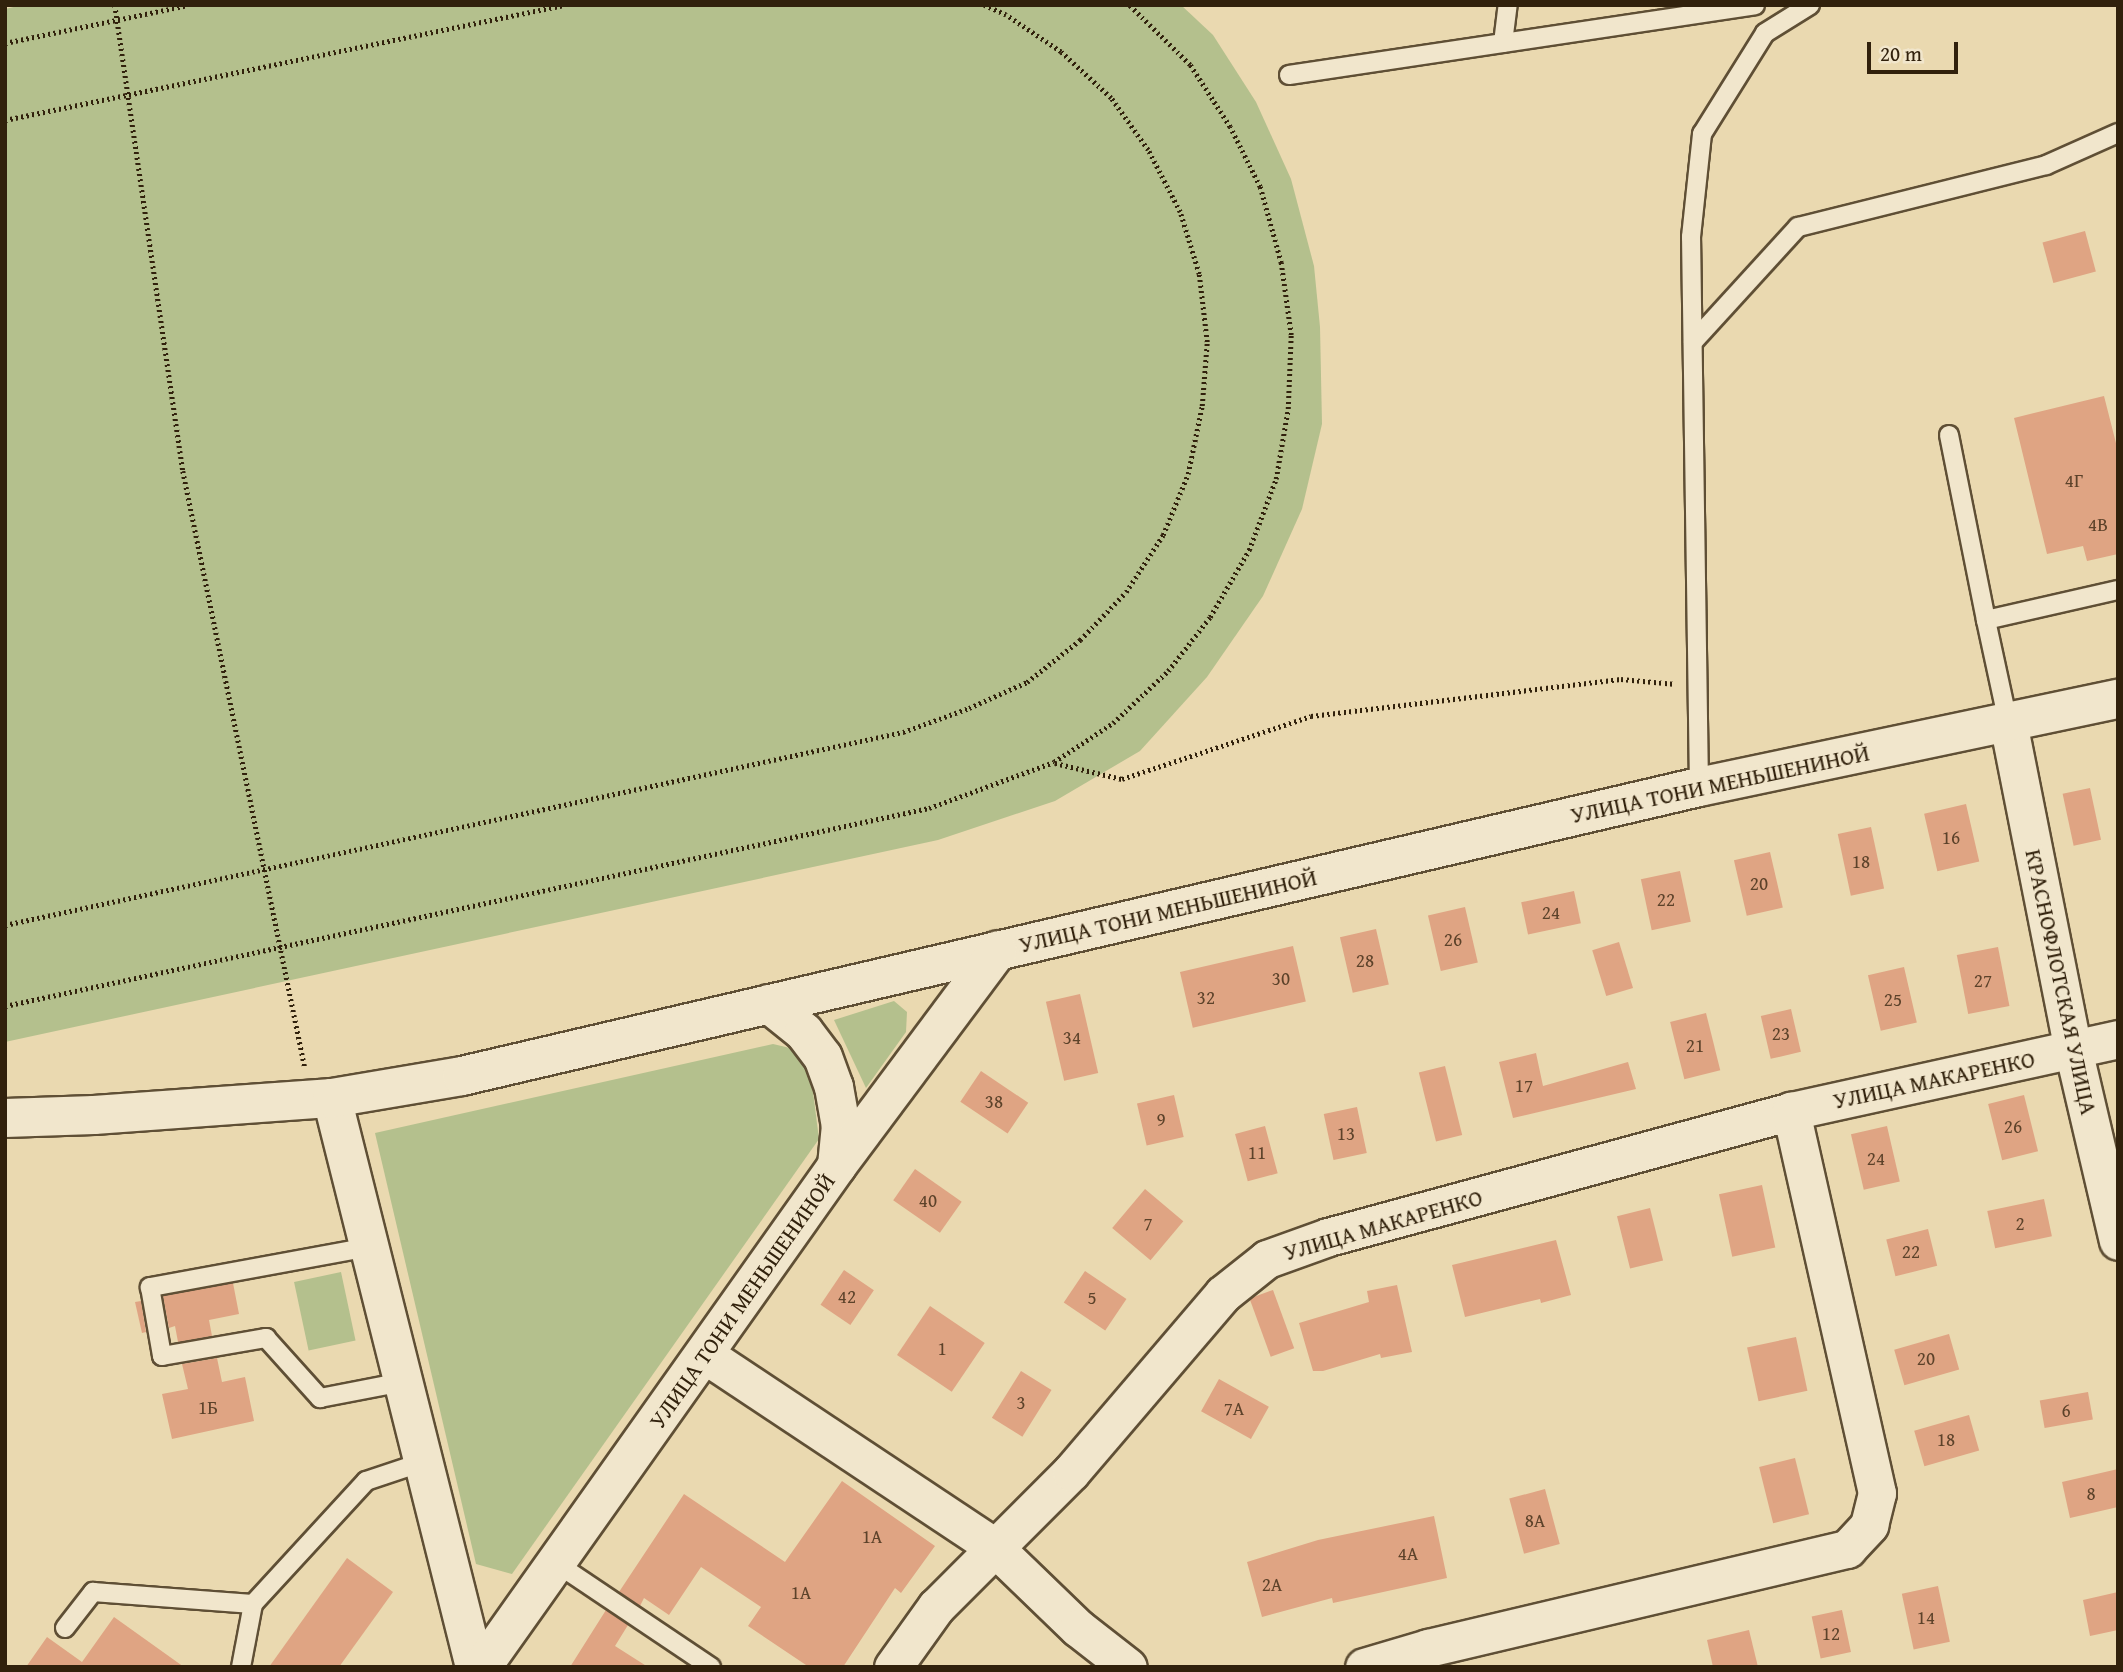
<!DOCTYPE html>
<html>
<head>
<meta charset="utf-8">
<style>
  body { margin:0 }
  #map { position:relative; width:2123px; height:1672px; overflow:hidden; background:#ead9b0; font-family:"Gentium Book Plus",serif }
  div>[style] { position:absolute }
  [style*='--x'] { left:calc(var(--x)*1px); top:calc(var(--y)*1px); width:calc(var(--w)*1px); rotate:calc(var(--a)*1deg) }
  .green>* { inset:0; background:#b4c08d; transform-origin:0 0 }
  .building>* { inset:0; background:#dfa483; transform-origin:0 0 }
  .path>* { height:4.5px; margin-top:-2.25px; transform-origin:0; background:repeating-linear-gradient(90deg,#31210c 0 2px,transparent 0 5.5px) }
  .roads { filter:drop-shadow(2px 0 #5f4f35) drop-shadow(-2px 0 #5f4f35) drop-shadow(0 2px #5f4f35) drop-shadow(0 -2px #5f4f35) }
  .lane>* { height:18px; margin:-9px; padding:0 9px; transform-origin:9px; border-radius:9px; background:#f1e6cc }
  .street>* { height:37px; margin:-18.5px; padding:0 18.5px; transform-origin:18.5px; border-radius:18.5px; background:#f1e6cc }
  .secondary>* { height:38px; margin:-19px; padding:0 19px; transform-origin:19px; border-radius:19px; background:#f1e6cc }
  span { translate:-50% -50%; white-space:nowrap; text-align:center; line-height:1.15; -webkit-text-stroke:6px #f1e6cc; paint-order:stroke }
  .number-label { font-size:19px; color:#5c422a }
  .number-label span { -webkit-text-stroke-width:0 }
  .street-label { font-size:23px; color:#31210c }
  .frame { position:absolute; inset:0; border:7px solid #31210c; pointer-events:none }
  .scale { position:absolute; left:1867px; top:42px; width:91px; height:32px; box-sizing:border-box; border:4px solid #31210c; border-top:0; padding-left:9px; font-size:21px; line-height:24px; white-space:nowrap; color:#31210c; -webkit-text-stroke:5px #f1e6cc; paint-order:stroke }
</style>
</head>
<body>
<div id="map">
  <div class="green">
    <i style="clip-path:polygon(22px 5px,1181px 5px,1213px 35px,1256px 102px,1291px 179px,1314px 266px,1320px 327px,1322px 424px,1302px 509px,1263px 596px,1207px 677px,1140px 751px,1055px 801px,938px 840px,5px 1042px,5px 9px)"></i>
    <i style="clip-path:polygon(894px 1001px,907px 1012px,906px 1032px,866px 1088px,834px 1020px)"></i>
    <i style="clip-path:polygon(773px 1044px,790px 1048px,804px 1062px,813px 1092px,819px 1139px,512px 1574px,476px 1564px,375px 1133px)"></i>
    <i style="left:341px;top:1272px;width:70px;height:48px;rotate:78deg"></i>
  </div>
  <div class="building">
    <i style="left:2085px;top:231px;width:42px;height:44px;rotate:75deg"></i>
    <i style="clip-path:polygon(2104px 396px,2118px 451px,2118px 554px,2087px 561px,2083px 546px,2047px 554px,2014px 418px)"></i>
    <i style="left:2090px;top:788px;width:53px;height:28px;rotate:78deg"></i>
    <i style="left:1966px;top:804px;width:59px;height:43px;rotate:77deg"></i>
    <i style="left:1871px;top:827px;width:63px;height:34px;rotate:78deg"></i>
    <i style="left:1770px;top:852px;width:57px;height:37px;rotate:77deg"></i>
    <i style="left:1680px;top:871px;width:52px;height:40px;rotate:78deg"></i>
    <i style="left:1574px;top:891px;width:33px;height:54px;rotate:78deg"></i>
    <i style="left:1465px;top:907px;width:57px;height:38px;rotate:77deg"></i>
    <i style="left:1376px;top:929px;width:57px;height:37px;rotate:77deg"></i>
    <i style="left:1619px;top:942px;width:48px;height:28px;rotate:73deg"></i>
    <i style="left:1293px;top:946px;width:57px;height:116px;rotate:77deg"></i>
    <i style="left:1998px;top:947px;width:60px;height:42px;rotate:79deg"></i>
    <i style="left:1904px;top:967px;width:57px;height:37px;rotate:77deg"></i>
    <i style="left:1080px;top:994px;width:81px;height:35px;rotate:77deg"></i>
    <i style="left:1791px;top:1009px;width:44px;height:31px;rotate:77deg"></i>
    <i style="left:1706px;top:1013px;width:59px;height:37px;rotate:76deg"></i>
    <i style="clip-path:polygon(1536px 1053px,1543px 1086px,1628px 1062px,1636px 1089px,1513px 1118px,1499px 1062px)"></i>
    <i style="left:1445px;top:1066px;width:71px;height:27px;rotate:76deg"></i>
    <i style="left:981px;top:1071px;width:57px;height:37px;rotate:34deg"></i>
    <i style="left:1174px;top:1095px;width:43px;height:38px;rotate:77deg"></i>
    <i style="left:2024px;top:1095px;width:58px;height:37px;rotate:76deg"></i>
    <i style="left:1357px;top:1107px;width:47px;height:34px;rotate:78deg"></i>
    <i style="left:1265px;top:1126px;width:49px;height:31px;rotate:75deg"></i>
    <i style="left:1887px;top:1126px;width:57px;height:37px;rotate:77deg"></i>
    <i style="left:915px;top:1169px;width:57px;height:38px;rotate:35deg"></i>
    <i style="left:1762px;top:1185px;width:64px;height:44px;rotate:78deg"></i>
    <i style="left:1145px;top:1189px;width:50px;height:51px;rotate:40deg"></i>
    <i style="left:2044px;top:1199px;width:38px;height:58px;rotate:78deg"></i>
    <i style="left:1650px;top:1208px;width:54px;height:34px;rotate:76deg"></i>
    <i style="left:1928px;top:1229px;width:38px;height:43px;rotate:76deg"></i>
    <i style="clip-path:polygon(1556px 1240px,1571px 1295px,1541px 1303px,1540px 1299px,1465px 1317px,1452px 1265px)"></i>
    <i style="left:844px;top:1270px;width:36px;height:42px;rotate:34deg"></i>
    <i style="left:1085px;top:1271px;width:50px;height:38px;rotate:34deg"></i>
    <i style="clip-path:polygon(233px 1283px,239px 1314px,209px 1320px,212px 1336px,178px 1342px,175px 1326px,169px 1328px,163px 1296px)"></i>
    <i style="clip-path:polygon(1397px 1285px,1412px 1352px,1381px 1358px,1380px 1354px,1323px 1371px,1313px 1371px,1299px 1323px,1369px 1302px,1367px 1291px)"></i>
    <i style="left:1273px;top:1290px;width:62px;height:25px;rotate:70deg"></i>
    <i style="clip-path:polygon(141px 1301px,146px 1332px,142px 1333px,135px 1302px)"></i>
    <i style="left:930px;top:1306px;width:66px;height:59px;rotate:34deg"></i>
    <i style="left:1949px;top:1334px;width:37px;height:57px;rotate:74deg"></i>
    <i style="left:1796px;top:1337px;width:55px;height:50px;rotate:78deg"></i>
    <i style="clip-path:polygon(217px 1358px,222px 1382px,245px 1377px,254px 1421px,172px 1439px,162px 1394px,188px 1389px,182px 1364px)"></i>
    <i style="left:1021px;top:1371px;width:36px;height:55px;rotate:32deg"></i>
    <i style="left:1219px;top:1379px;width:57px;height:37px;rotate:29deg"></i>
    <i style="left:2088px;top:1392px;width:28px;height:49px;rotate:80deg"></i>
    <i style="left:1969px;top:1415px;width:37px;height:57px;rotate:74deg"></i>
    <i style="left:1795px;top:1458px;width:58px;height:37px;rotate:76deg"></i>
    <i style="clip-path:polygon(2118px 1469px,2118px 1507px,2070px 1518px,2062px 1482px)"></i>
    <i style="clip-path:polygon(842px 1481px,935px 1546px,901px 1593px,895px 1588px,843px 1667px,809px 1667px,748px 1626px,761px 1607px,701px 1567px,669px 1615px,644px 1598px,640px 1606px,619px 1592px,684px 1494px,785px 1562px)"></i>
    <i style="left:1545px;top:1489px;width:57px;height:37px;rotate:75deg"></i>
    <i style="clip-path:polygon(1434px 1516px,1447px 1578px,1333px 1603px,1332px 1598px,1262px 1617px,1247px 1562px,1318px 1540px)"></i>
    <i style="clip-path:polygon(347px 1558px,393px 1592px,339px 1667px,269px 1667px)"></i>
    <i style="left:1938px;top:1586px;width:57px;height:37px;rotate:78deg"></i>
    <i style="clip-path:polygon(2118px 1592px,2118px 1630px,2090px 1636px,2083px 1600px)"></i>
    <i style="clip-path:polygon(606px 1610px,628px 1625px,615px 1646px,648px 1667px,570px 1667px)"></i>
    <i style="left:1842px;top:1610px;width:43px;height:31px;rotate:78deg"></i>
    <i style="clip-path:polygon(114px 1617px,184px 1667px,26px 1667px,47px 1637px,82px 1662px)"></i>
    <i style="clip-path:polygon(1749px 1630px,1758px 1667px,1713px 1667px,1707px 1640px)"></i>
  </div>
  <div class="path">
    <i style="--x:115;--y:5;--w:471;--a:81.7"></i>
    <i style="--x:183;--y:471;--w:609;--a:78.45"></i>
    <i style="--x:5;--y:43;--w:187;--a:-11.7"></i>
    <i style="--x:5;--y:120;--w:571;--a:-11.62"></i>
    <i style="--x:1055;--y:763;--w:69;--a:13.4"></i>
    <i style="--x:1122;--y:779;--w:199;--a:-18.4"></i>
    <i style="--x:1311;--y:716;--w:312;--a:-6.8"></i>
    <i style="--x:1621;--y:679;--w:55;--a:5.2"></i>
    <i style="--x:5;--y:925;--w:919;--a:-12.13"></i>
    <i style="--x:903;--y:732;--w:70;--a:-20"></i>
    <i style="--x:969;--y:708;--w:64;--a:-24.1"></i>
    <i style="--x:1027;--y:682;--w:68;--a:-38.4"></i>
    <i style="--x:1080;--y:640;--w:66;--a:-46.2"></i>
    <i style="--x:1126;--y:592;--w:68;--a:-57"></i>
    <i style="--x:1163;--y:535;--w:66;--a:-67.7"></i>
    <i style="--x:1188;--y:474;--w:69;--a:-78.4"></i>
    <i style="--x:1202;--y:406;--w:64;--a:-85.5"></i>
    <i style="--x:1207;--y:342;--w:68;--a:-96.7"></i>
    <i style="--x:1199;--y:274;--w:65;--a:-107"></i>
    <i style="--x:1180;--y:212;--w:70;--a:-117.3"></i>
    <i style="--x:1148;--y:150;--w:64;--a:-125.4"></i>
    <i style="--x:1111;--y:98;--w:68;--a:-137.4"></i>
    <i style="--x:1061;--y:52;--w:66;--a:-146.1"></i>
    <i style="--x:1006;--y:15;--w:24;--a:-156"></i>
    <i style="--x:5;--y:1006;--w:945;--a:-12.09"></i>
    <i style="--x:929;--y:808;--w:133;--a:-20.2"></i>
    <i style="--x:1054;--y:762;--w:71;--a:-33.5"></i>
    <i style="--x:1113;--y:723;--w:76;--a:-43.4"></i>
    <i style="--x:1168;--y:671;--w:68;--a:-52.1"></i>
    <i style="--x:1210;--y:617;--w:78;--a:-59.8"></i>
    <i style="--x:1249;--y:550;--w:76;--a:-69.2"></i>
    <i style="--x:1276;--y:479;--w:71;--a:-80.3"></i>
    <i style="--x:1288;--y:409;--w:74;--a:-87.7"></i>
    <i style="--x:1291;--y:335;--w:73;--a:-97.9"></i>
    <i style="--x:1281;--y:263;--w:79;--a:-105.4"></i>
    <i style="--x:1260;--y:187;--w:67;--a:-116.6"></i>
    <i style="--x:1230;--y:127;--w:74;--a:-122.8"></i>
    <i style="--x:1190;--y:65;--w:86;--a:-135.5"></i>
  </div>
  <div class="roads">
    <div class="lane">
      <i style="--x:1503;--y:43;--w:38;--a:-83"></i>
      <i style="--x:1289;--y:75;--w:471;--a:-8.5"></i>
      <i style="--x:1693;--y:342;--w:156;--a:-47.6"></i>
      <i style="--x:1798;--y:227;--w:256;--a:-14"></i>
      <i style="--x:2046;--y:165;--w:79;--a:-24"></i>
      <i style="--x:1949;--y:435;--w:189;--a:78.7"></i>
      <i style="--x:2008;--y:722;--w:104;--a:-102.2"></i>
      <i style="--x:1986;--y:620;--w:135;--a:-12.8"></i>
      <i style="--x:1699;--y:787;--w:550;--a:-90.83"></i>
      <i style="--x:1691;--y:237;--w:104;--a:-83.9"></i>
      <i style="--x:1702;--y:134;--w:119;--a:-58"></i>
      <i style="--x:1765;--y:33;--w:53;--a:-31.9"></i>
      <i style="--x:369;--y:1247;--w:223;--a:169.6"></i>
      <i style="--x:150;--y:1287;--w:70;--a:80.1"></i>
      <i style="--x:162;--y:1356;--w:106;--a:-9.8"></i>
      <i style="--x:266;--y:1338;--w:81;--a:48"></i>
      <i style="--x:320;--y:1398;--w:85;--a:-10.9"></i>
      <i style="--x:556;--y:1563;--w:187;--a:33.9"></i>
      <i style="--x:65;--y:1628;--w:46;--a:-52.1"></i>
      <i style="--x:93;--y:1592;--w:160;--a:4.3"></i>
      <i style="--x:253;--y:1604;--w:167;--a:-47.4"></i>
      <i style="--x:366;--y:1481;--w:60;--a:-18.4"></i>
      <i style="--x:241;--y:1667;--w:64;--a:-79.2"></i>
    </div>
    <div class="street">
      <i style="--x:2008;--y:722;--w:333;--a:78.8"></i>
      <i style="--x:2073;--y:1049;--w:197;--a:76.8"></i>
      <i style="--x:704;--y:1354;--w:347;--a:33.6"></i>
      <i style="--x:993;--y:1546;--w:118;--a:44"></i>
      <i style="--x:1078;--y:1628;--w:63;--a:38"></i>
      <i style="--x:893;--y:1667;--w:74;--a:-54.4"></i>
      <i style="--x:936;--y:1607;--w:191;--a:-45"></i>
      <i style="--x:1071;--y:1472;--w:234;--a:-49.5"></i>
      <i style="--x:1223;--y:1294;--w:56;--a:-38.5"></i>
      <i style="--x:1267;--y:1259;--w:65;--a:-19.8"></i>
      <i style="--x:1328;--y:1237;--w:480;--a:-15.2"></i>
      <i style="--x:1791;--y:1111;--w:335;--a:-12.4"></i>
      <i style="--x:1364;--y:1667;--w:67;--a:-16.5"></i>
      <i style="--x:1428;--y:1648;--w:431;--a:-13.3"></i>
      <i style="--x:1847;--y:1549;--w:33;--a:-47"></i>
      <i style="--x:1869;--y:1525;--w:33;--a:-76"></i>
      <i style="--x:1877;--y:1493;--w:392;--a:-102.7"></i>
    </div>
    <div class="secondary">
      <i style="--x:769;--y:1004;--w:45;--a:38.7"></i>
      <i style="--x:804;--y:1032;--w:31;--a:53"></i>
      <i style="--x:823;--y:1057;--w:32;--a:70"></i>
      <i style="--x:834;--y:1087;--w:39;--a:80"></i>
      <i style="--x:841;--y:1125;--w:41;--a:95.6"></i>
      <i style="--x:332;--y:1098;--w:587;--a:75.89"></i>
      <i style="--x:5;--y:1118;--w:89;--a:-1.9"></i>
      <i style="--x:94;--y:1115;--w:239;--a:-4.1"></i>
      <i style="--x:332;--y:1098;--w:132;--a:-9.6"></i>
      <i style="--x:462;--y:1076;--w:1270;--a:-13.15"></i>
      <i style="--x:1699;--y:787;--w:428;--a:-11.9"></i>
      <i style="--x:482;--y:1667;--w:614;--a:-54.68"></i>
      <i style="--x:837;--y:1166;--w:269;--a:-53.3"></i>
    </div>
  </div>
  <div class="number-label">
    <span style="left:2074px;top:481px">4Г</span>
    <span style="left:2098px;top:525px">4В</span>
    <span style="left:1951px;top:838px">16</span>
    <span style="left:1861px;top:862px">18</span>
    <span style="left:1759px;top:884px">20</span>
    <span style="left:1666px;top:900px">22</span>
    <span style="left:1551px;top:913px">24</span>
    <span style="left:1453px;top:940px">26</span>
    <span style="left:1365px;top:961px">28</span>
    <span style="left:1281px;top:979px">30</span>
    <span style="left:1983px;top:981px">27</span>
    <span style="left:1206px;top:998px">32</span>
    <span style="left:1893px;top:1000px">25</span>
    <span style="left:1781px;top:1034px">23</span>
    <span style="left:1072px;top:1038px">34</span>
    <span style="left:1695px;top:1046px">21</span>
    <span style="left:1524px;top:1086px">17</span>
    <span style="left:994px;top:1102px">38</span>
    <span style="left:1161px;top:1120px">9</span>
    <span style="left:2013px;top:1127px">26</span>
    <span style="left:1346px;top:1134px">13</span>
    <span style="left:1257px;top:1153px">11</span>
    <span style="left:1876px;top:1159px">24</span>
    <span style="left:928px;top:1201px">40</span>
    <span style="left:1148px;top:1224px">7</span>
    <span style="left:2020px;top:1224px">2</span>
    <span style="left:1911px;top:1252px">22</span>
    <span style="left:847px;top:1297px">42</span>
    <span style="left:1092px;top:1298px">5</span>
    <span style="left:942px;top:1349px">1</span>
    <span style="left:1926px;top:1359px">20</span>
    <span style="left:1021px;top:1403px">3</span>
    <span style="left:208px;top:1408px">1Б</span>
    <span style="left:1234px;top:1409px">7А</span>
    <span style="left:2066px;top:1411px">6</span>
    <span style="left:1946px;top:1440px">18</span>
    <span style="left:2091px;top:1494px">8</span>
    <span style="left:1535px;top:1521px">8А</span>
    <span style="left:872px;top:1537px">1А</span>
    <span style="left:1408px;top:1554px">4А</span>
    <span style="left:1272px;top:1585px">2А</span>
    <span style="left:801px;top:1593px">1А</span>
    <span style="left:1926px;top:1618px">14</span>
    <span style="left:1831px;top:1634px">12</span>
  </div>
  <div class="street-label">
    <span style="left:1720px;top:784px;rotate:-12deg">УЛИЦА ТОНИ МЕНЬШЕНИНОЙ</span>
    <span style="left:1168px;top:911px;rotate:-13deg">УЛИЦА ТОНИ МЕНЬШЕНИНОЙ</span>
    <span style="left:2061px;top:982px;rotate:78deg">КРАСНОФЛОТСКАЯ УЛИЦА</span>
    <span style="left:1934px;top:1080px;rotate:-12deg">УЛИЦА МАКАРЕНКО</span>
    <span style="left:1383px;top:1225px;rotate:-16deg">УЛИЦА МАКАРЕНКО</span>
    <span style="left:742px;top:1301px;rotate:-55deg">УЛИЦА ТОНИ МЕНЬШЕНИНОЙ</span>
  </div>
  <div class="frame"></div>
  <div class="scale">20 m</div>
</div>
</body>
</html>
